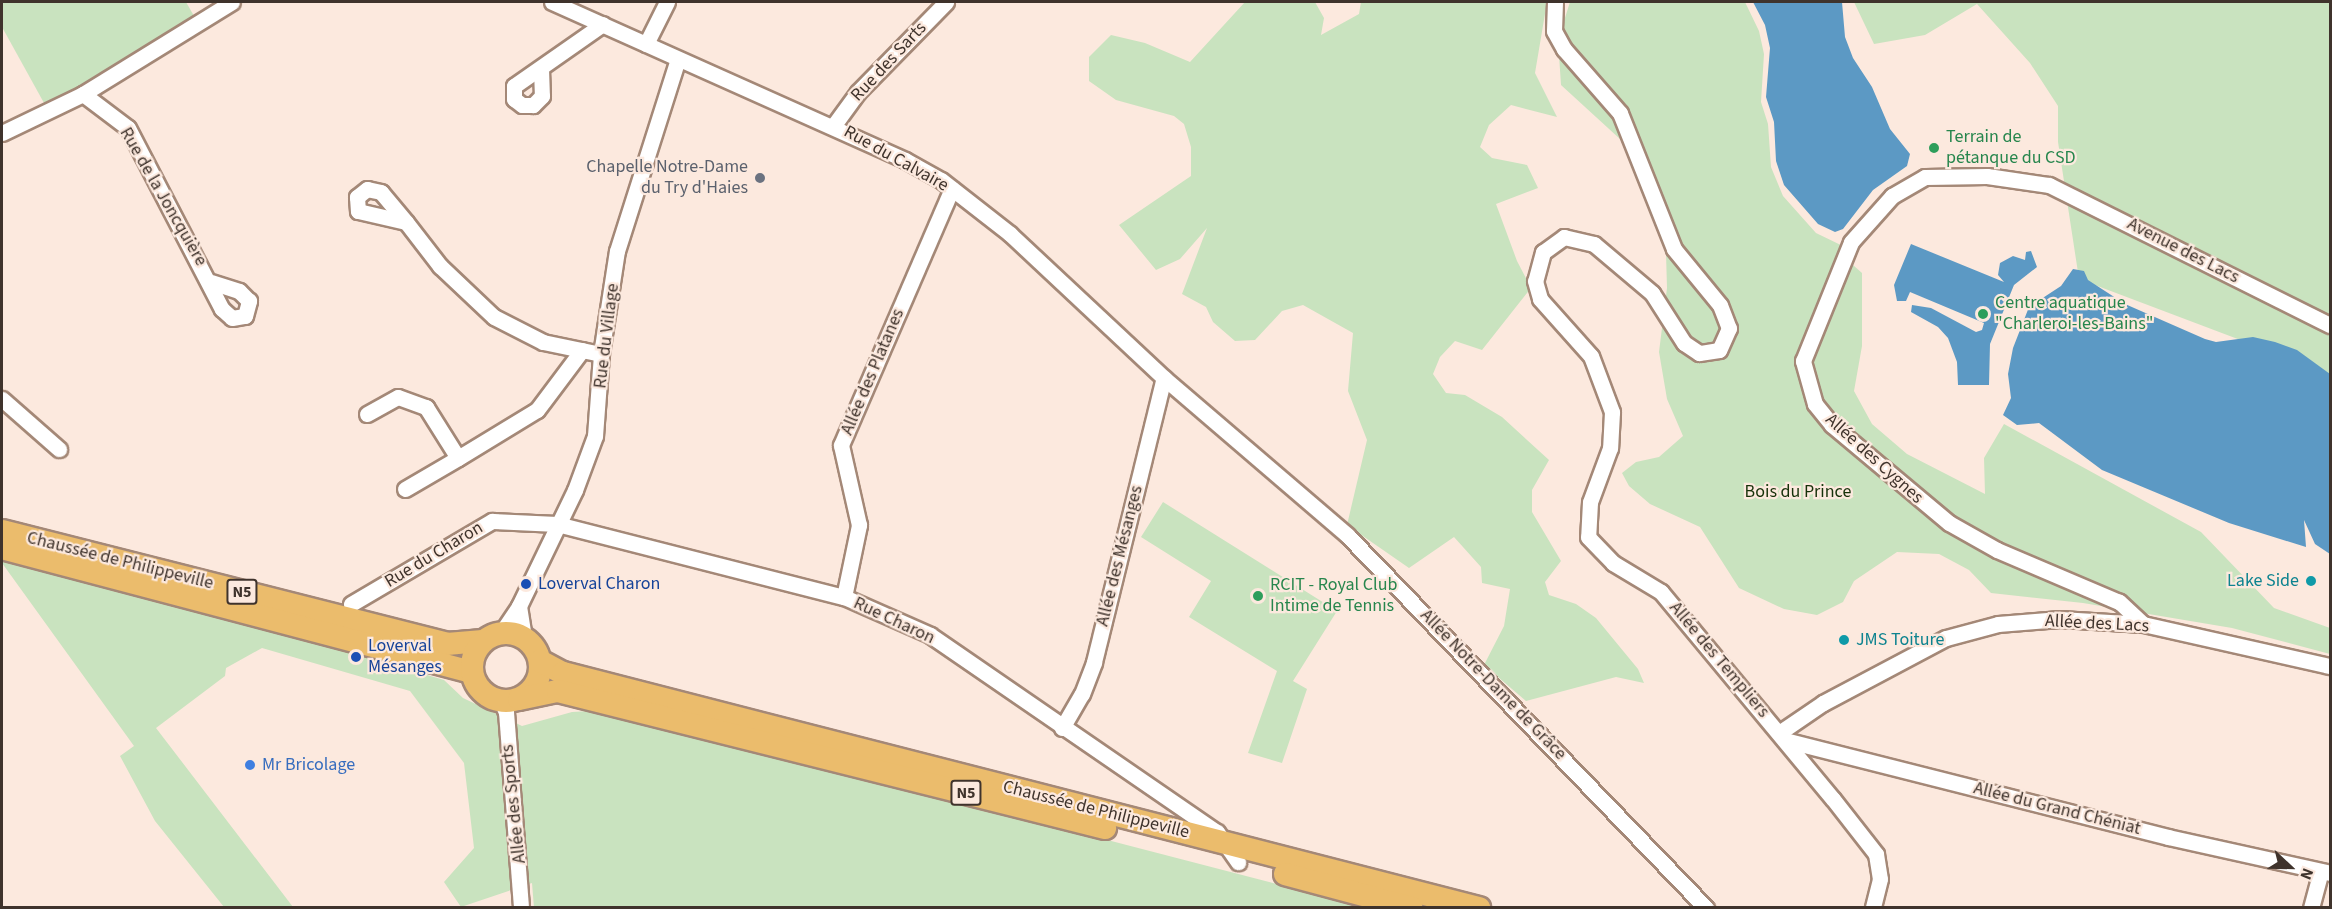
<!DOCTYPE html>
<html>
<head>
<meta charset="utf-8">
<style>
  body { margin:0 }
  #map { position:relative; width:2332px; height:909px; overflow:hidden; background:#fce9de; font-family:"Source Sans 3",sans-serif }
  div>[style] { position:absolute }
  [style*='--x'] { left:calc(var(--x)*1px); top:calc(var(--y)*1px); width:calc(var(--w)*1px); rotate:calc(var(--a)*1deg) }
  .green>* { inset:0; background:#c9e3bf }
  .water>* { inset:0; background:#5c99c4 }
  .roads { filter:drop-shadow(2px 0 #a48877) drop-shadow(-2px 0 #a48877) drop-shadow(0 2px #a48877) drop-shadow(0 -2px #a48877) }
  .minor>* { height:15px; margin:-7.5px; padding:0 7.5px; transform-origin:7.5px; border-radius:7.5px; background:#fff }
  .primary>* { height:22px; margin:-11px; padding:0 11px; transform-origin:11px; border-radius:11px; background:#ebbc6c }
  .primary>.ring { margin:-11px; padding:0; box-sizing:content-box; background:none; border:22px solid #ebbc6c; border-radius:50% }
  .dots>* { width:16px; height:16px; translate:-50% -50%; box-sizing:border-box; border:3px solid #fce9de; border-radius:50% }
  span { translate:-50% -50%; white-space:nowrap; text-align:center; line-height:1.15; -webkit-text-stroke:4.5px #fce9de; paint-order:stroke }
  .shield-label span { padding:2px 4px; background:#fce9de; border:2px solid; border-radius:4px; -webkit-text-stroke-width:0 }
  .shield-label { font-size:16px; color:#3f332c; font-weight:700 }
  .street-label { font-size:18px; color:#3f332c }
  .leisure-label { font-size:18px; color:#27864d }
  .left { translate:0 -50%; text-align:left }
  .worship-label { font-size:18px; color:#5b616d }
  .right { translate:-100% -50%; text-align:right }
  .park-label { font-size:18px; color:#17320a }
  .culture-label { font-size:18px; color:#0d838f }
  .transit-label { font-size:18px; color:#164399 }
  .shop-label { font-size:18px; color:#366cbe }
  .frame { position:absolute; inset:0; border:3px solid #3f332c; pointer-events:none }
  .north { position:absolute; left:2260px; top:837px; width:60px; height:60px; -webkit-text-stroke:4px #fce9de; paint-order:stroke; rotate:112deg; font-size:16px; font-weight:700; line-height:24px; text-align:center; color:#3f332c }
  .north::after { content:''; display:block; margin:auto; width:21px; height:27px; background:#3f332c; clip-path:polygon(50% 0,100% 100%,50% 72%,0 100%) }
</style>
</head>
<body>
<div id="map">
  <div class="green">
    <i style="clip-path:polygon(2px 2px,186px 2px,198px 23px,49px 112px,2px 27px)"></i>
    <i style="clip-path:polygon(1245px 2px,1315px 2px,1324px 18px,1321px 35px,1359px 14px,1361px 2px,1547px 2px,1535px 73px,1557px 117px,1511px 105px,1489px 125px,1480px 147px,1492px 158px,1527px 165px,1538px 188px,1496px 204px,1517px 261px,1531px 288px,1482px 350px,1455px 341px,1440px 357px,1433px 374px,1446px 393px,1465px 395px,1502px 417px,1549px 460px,1532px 490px,1532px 512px,1561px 561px,1545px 582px,1549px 595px,1576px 604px,1596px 618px,1638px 669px,1644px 683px,1616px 677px,1526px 701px,1484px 665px,1504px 626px,1510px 589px,1482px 583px,1481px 567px,1454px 537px,1409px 568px,1347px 525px,1367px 440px,1348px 391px,1353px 333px,1303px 305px,1282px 311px,1255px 340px,1235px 341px,1213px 322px,1206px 307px,1182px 294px,1207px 228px,1180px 259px,1156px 270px,1119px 225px,1191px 176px,1191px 147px,1184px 124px,1174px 116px,1116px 100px,1089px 81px,1089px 57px,1111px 35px,1145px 43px,1190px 62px)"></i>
    <i style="clip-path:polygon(1570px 2px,1745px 2px,1759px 31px,1764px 54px,1761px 102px,1768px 124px,1771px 167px,1783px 196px,1816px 233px,1847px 248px,1853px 265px,1862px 273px,1862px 346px,1854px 391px,1872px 424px,1907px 454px,1985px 494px,1984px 458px,2004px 424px,2201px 532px,2274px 608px,2330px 628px,2330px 654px,2232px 628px,2083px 603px,1991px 593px,1969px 570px,1939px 554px,1897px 552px,1854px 581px,1843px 602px,1817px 615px,1784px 609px,1739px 588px,1700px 527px,1650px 504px,1629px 486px,1622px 473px,1636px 462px,1659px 457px,1683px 436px,1667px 399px,1659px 352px,1667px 288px,1665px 218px,1632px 150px,1561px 85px,1558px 40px)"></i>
    <i style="clip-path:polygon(1854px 2px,2330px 2px,2330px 374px,2079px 279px,2058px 142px,2058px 106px,2030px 63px,1977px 4px,1925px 35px,1874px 44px)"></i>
    <i style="clip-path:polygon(1163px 502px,1337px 611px,1293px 681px,1307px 689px,1282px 763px,1248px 753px,1277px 671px,1189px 617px,1211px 581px,1141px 537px)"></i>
    <i style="clip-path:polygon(2px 558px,217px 613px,444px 680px,463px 698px,522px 726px,572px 712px,607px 710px,1365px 907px,534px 908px,532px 883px,461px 907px,444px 882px,474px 848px,464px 763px,410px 691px,262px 648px,226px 668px,225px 676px,156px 728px,293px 907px,224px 907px,155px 821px,120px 756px,134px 746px,2px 563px)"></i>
  </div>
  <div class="water">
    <i style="clip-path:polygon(1753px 2px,1842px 2px,1845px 37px,1853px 58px,1872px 87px,1890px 129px,1910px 154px,1907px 166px,1873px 190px,1843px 229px,1835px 232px,1818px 224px,1784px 185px,1776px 161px,1774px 122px,1766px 97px,1770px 48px,1765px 25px)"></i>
    <i style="clip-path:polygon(1911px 244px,2004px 282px,1998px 275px,2000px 263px,2013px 256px,2025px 260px,2026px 252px,2031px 251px,2037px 267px,2014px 285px,1990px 344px,1989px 385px,1958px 385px,1957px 362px,1948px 338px,1938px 327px,1911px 312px,1912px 305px,1931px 308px,1976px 332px,1982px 330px,1984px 323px,1910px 292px,1906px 301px,1897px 301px,1894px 285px)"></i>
    <i style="clip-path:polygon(2073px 269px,2084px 271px,2088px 280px,2125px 304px,2205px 339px,2216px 342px,2253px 337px,2275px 342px,2297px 350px,2330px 374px,2330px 554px,2315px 544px,2304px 520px,2306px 547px,2229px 523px,2102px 470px,2039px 423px,2017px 425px,2003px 415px,2011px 398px,2008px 374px,2013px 348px,2029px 307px,2061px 286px)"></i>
  </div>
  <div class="roads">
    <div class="minor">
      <i style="--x:552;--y:2;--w:387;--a:24.1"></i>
      <i style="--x:905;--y:160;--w:41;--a:29.1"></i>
      <i style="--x:941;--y:180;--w:88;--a:38"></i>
      <i style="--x:1010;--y:234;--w:211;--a:43.1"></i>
      <i style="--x:1164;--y:378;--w:241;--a:40.6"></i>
      <i style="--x:1347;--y:535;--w:518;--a:46.1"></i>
      <i style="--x:1555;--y:2;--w:29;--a:92"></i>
      <i style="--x:1554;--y:31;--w:21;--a:61"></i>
      <i style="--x:1564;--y:49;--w:85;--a:48.8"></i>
      <i style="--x:1620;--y:113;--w:146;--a:68.3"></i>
      <i style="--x:1674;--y:249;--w:72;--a:50.6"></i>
      <i style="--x:1720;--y:305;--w:25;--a:69"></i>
      <i style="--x:1729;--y:328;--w:24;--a:114"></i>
      <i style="--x:1719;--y:350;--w:20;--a:171"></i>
      <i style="--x:1699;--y:353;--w:18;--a:-146"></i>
      <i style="--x:1684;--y:343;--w:59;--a:-122.6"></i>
      <i style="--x:1652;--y:293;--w:76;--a:-139.8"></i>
      <i style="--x:1594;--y:244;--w:31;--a:-167"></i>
      <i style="--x:1564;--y:237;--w:26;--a:144"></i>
      <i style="--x:1543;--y:252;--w:30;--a:105"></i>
      <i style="--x:1535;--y:281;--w:19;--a:74"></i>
      <i style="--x:1540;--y:299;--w:76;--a:48.2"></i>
      <i style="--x:1591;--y:356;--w:60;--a:69.4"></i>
      <i style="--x:1612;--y:412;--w:36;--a:93"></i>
      <i style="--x:1610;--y:448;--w:58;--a:110.3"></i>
      <i style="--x:1590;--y:502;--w:35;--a:93"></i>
      <i style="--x:1588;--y:537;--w:36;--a:46"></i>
      <i style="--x:1613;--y:563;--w:56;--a:31.1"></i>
      <i style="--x:1661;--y:592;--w:269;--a:50.3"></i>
      <i style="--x:1833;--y:799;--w:70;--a:52"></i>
      <i style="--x:1876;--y:854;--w:25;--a:81"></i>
      <i style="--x:1880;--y:879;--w:30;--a:104"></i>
      <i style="--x:646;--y:44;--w:47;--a:-63.4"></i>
      <i style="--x:541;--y:69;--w:27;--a:88"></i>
      <i style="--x:542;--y:96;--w:13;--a:135"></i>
      <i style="--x:533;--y:105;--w:11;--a:180"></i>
      <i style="--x:522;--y:105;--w:10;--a:-143"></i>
      <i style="--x:514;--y:99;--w:13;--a:-90"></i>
      <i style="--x:514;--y:86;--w:108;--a:-34.9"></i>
      <i style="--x:83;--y:94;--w:56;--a:37.1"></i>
      <i style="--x:128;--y:128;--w:204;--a:62.6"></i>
      <i style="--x:222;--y:309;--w:13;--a:42"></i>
      <i style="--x:232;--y:318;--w:13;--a:-9"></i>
      <i style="--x:245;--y:316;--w:16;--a:-75"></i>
      <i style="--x:249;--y:301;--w:14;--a:-135"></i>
      <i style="--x:239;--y:291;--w:29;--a:-162"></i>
      <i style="--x:834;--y:125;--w:41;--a:-54"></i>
      <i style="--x:858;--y:92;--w:126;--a:-45.6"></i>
      <i style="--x:2;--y:133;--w:90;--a:-25.7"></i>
      <i style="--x:83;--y:94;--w:175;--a:-31.7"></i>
      <i style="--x:406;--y:222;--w:39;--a:-130"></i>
      <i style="--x:381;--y:192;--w:14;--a:-168"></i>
      <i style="--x:367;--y:189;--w:13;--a:141"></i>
      <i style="--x:357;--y:197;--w:14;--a:86"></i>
      <i style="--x:358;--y:211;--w:49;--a:12.9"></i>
      <i style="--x:406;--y:222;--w:56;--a:52.3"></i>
      <i style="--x:440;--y:266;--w:74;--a:43.4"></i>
      <i style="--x:494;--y:317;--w:55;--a:27"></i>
      <i style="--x:543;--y:342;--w:59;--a:11.7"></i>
      <i style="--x:2;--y:399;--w:76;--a:41.3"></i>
      <i style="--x:367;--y:414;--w:35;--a:-29"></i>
      <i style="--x:398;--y:397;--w:30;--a:20"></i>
      <i style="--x:426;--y:407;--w:60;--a:57.9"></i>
      <i style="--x:458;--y:458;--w:92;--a:-31.3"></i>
      <i style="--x:537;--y:410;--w:75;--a:-53.1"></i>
      <i style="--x:405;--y:489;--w:61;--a:-30.3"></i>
      <i style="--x:844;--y:597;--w:74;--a:-78.2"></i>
      <i style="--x:859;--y:525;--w:82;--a:-102.7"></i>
      <i style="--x:841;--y:445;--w:279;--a:-66.6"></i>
      <i style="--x:351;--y:604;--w:164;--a:-30.5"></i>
      <i style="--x:492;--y:521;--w:65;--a:2.6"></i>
      <i style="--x:557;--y:524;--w:296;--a:14.3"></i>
      <i style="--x:844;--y:597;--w:94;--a:23.8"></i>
      <i style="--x:930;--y:635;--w:348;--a:34.5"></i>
      <i style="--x:1217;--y:832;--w:37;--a:55"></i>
      <i style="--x:519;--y:606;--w:31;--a:81"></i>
      <i style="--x:2143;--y:624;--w:33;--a:-137"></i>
      <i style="--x:2119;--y:602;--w:133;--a:-156.9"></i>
      <i style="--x:1997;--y:550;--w:55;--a:-150.6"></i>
      <i style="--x:1949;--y:523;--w:153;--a:-140.1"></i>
      <i style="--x:1832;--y:425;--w:27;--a:-129"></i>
      <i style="--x:1815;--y:404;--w:45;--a:-105.6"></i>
      <i style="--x:1803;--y:361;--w:128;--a:-68"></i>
      <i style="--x:1851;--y:242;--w:62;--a:-48.3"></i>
      <i style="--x:1892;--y:196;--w:38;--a:-30"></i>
      <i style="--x:1925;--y:177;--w:62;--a:-0.9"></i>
      <i style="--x:1987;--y:176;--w:63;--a:8.3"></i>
      <i style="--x:2049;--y:185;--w:314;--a:26.5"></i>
      <i style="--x:501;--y:633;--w:32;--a:-56"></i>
      <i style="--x:519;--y:606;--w:129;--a:-64.2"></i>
      <i style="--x:575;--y:490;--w:58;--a:-69.7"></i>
      <i style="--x:595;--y:436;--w:82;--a:-85.8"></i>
      <i style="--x:601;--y:354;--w:104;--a:-81.2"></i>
      <i style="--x:617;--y:251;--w:201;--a:-72.4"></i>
      <i style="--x:501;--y:701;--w:12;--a:66"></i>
      <i style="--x:506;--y:712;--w:197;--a:85.6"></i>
      <i style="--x:1062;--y:728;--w:39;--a:-60"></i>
      <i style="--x:1082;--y:694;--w:34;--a:-69"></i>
      <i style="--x:1094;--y:662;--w:292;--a:-76.2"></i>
      <i style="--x:1779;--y:733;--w:53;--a:-34.3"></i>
      <i style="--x:1823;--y:703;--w:139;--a:-27.9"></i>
      <i style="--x:1946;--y:638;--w:54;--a:-15.1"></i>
      <i style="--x:1998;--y:624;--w:62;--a:-4.6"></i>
      <i style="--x:2060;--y:619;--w:83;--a:3.4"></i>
      <i style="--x:2143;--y:624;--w:192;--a:12.7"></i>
      <i style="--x:1785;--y:740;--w:395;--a:14.2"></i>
      <i style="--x:2168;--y:837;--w:166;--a:12.5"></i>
      <i style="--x:2311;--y:908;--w:38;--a:-75"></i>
    </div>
    <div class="primary">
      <i style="--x:2;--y:531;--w:459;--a:14.2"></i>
      <i style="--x:447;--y:644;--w:36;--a:-5"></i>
      <i style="--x:2;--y:548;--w:486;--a:14.8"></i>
      <i class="ring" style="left:472px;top:633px;width:46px;height:46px"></i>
      <i style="--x:540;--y:661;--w:26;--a:28"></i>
      <i style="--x:563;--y:673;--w:946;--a:14.39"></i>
      <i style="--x:519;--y:699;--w:40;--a:-12"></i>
      <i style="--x:558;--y:691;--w:564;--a:14.06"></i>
      <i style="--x:1285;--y:874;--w:131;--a:15"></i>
    </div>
  </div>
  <div class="dots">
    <i style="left:1934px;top:148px;background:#2e9e5b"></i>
    <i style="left:760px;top:178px;background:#6b7280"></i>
    <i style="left:1983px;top:314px;background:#2e9e5b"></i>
    <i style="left:2311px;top:581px;background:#0f9aa8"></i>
    <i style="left:526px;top:584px;background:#1a4fb4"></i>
    <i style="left:1258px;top:596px;background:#2e9e5b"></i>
    <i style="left:1844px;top:640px;background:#0f9aa8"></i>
    <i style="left:356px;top:657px;background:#1a4fb4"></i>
    <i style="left:250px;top:765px;background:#3f7fe0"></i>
  </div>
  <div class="shield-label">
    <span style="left:242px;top:592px">N5</span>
    <span style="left:966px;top:793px">N5</span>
  </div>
  <div class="street-label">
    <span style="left:889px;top:62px;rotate:-47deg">Rue des Sarts</span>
    <span style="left:896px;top:159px;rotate:29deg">Rue du Calvaire</span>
    <span style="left:163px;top:197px;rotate:60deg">Rue de la Joncquière</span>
    <span style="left:2183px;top:251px;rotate:27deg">Avenue des Lacs</span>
    <span style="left:607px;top:336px;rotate:-83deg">Rue du Village</span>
    <span style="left:873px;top:372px;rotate:-67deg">Allée des Platanes</span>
    <span style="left:1874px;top:459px;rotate:42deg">Allée des Cygnes</span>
    <span style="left:434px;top:555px;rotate:-31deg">Rue du Charon</span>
    <span style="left:1120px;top:556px;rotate:-76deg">Allée des Mésanges</span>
    <span style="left:120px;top:561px;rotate:14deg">Chaussée de Philippeville</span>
    <span style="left:894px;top:621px;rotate:25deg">Rue Charon</span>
    <span style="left:2097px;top:624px;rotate:3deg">Allée des Lacs</span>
    <span style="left:1719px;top:660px;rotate:50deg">Allée des Templiers</span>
    <span style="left:1493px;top:685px;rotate:46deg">Allée Notre-Dame de Grâce</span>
    <span style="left:514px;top:804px;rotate:-96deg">Allée des Sports</span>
    <span style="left:2057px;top:809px;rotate:14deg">Allée du Grand Chéniat</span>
    <span style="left:1096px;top:810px;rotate:14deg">Chaussée de Philippeville</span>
  </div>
  <div class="leisure-label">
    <span class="left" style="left:1946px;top:148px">Terrain de<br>pétanque du CSD</span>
    <span class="left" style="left:1995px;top:314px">Centre aquatique<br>"Charleroi-les-Bains"</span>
    <span class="left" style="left:1270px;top:596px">RCIT - Royal Club<br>Intime de Tennis</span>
  </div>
  <div class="worship-label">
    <span class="right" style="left:748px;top:178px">Chapelle Notre-Dame<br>du Try d'Haies</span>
  </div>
  <div class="park-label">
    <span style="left:1798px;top:492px">Bois du Prince</span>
  </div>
  <div class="culture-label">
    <span class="right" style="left:2299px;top:581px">Lake Side</span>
    <span class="left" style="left:1856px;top:640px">JMS Toiture</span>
  </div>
  <div class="transit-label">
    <span class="left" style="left:538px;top:584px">Loverval Charon</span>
    <span class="left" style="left:368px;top:657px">Loverval<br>Mésanges</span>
  </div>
  <div class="shop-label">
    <span class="left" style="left:262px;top:765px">Mr Bricolage</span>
  </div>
  <div class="frame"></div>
  <div class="north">N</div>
</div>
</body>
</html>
